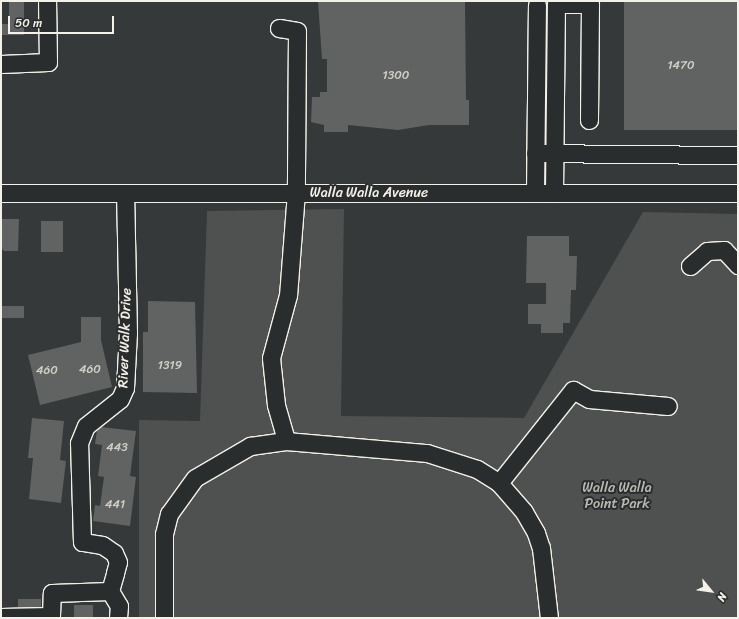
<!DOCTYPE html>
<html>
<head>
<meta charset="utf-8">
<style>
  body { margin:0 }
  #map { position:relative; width:739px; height:619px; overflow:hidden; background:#363939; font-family:Sriracha,sans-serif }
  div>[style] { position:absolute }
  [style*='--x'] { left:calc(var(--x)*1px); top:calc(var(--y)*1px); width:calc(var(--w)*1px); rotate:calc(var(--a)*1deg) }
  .green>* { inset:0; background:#4e514f }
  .building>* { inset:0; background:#616362; transform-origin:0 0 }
  .roads { filter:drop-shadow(1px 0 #f4f1e8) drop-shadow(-1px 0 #f4f1e8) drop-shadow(0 1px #f4f1e8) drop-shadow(0 -1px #f4f1e8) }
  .minor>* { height:17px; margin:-8.5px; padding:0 8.5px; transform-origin:8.5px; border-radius:8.5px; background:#2a2d2e }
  span { translate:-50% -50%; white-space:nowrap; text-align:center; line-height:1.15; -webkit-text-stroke:4px #2a2d2e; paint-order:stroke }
  .number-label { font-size:12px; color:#cfcec6 }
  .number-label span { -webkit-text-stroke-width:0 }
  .street-label { font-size:14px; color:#f4f1e8 }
  .park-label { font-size:14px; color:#bab9b2 }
  .frame { position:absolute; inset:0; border:2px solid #f4f1e8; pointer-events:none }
  .north { position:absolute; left:691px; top:571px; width:40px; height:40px; -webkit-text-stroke:3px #2a2d2e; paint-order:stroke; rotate:119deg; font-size:11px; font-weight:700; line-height:16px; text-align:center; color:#f4f1e8 }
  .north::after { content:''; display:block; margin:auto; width:14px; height:18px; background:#f4f1e8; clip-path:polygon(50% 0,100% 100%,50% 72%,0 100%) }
  .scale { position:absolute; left:8px; top:16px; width:106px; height:18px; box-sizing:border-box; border:2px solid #f4f1e8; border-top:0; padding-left:5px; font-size:12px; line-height:14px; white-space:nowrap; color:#f4f1e8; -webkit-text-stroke:3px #2a2d2e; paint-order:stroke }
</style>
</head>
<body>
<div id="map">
  <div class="green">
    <i style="clip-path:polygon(344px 209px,341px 416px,524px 418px,643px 212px,738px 214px,738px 618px,139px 618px,139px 420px,200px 421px,207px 211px)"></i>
  </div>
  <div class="building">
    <i style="clip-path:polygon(9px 1px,24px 1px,24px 35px,1px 35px,1px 24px,9px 24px)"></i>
    <i style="clip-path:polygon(318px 1px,465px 1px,466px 100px,469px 100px,469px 125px,429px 125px,398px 130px,348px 125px,348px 132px,324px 132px,324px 125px,311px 122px,312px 97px,320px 97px,320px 92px,327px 92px,327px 59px,322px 59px)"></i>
    <i style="left:624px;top:1px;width:114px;height:129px"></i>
    <i style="clip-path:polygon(1px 219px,19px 219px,18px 251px,4px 251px,1px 248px)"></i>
    <i style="left:41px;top:221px;width:22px;height:31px"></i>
    <i style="clip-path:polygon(527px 236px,569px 236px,569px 256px,577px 256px,576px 290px,571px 290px,570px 323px,563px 323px,563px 333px,541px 333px,541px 324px,528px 324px,528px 304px,546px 304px,546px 283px,526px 283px)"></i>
    <i style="clip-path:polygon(148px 301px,195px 302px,197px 393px,143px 392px,143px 332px,148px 332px)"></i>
    <i style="left:1px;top:306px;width:23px;height:12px"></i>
    <i style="clip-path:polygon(81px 317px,101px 317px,101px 340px,112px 387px,40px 405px,28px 355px,81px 342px)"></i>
    <i style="clip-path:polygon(32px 418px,64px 421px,60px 460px,66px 461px,61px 503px,29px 499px,33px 458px,28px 458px)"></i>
    <i style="clip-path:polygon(101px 427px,136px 431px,130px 476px,136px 477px,130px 526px,93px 521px,95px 505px,100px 506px,104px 477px,98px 476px,102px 445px,95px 444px,97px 430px)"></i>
    <i style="left:18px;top:599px;width:23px;height:8px"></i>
    <i style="left:74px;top:605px;width:19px;height:13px"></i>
  </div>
  <div class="roads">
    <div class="minor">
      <i style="--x:279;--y:28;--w:18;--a:9"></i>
      <i style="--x:297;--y:31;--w:161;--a:90.4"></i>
      <i style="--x:296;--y:192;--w:103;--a:94.4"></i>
      <i style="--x:288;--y:295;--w:65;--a:105.1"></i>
      <i style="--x:271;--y:358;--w:47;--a:83.9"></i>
      <i style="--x:276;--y:405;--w:37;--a:74"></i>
      <i style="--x:1;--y:64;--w:47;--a:-2.4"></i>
      <i style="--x:48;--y:62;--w:61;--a:-90.9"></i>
      <i style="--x:535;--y:153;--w:203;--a:0.6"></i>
      <i style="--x:1;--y:193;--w:737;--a:0"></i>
      <i style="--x:535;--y:193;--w:188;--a:-89.4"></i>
      <i style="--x:554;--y:193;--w:189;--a:-89.4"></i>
      <i style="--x:556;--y:4;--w:34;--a:0"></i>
      <i style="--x:590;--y:4;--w:116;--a:90.5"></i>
      <i style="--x:690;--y:266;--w:23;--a:-41"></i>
      <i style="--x:707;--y:251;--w:17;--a:-3"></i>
      <i style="--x:724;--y:250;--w:21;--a:47"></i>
      <i style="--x:499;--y:483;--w:119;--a:-51.5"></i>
      <i style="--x:573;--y:390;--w:18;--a:29"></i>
      <i style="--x:589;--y:399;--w:79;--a:5.1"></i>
      <i style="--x:110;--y:591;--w:17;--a:59"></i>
      <i style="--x:119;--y:606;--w:12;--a:95"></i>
      <i style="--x:1;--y:617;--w:50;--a:-1.1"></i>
      <i style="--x:51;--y:616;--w:23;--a:-88"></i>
      <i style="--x:52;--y:593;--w:58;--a:-2"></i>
      <i style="--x:110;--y:591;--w:19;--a:-74"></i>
      <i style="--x:115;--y:573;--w:11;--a:-75"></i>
      <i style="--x:118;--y:562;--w:10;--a:-114"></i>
      <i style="--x:114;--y:553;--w:14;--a:-146"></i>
      <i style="--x:102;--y:545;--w:20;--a:-171"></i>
      <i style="--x:82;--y:542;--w:99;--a:-91.7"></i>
      <i style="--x:79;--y:443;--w:18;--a:-68"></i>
      <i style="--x:86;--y:426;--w:43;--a:-38.5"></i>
      <i style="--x:120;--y:399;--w:12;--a:-66"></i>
      <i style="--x:125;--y:388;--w:55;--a:-86.9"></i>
      <i style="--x:128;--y:333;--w:140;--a:-91.2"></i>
      <i style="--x:164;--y:618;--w:84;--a:-90"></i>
      <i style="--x:164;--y:534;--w:21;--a:-76"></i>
      <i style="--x:169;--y:514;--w:44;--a:-54.2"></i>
      <i style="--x:195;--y:478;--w:64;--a:-30.2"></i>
      <i style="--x:250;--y:446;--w:36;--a:-8"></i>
      <i style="--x:286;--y:441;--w:142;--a:4.9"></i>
      <i style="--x:427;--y:453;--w:52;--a:17.7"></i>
      <i style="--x:477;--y:469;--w:26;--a:32"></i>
      <i style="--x:499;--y:483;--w:38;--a:49"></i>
      <i style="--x:524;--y:512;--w:24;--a:60"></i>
      <i style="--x:536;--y:533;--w:16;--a:72"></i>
      <i style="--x:541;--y:548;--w:70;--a:83.5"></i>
    </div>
  </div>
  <div class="number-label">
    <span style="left:681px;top:66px">1470</span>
    <span style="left:396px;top:76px">1300</span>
    <span style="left:170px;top:366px">1319</span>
    <span style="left:90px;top:370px">460</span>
    <span style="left:47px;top:371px">460</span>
    <span style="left:117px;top:448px">443</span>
    <span style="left:115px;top:505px">441</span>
  </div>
  <div class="street-label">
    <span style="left:369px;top:193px">Walla Walla Avenue</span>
    <span style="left:125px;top:338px;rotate:-88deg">River Walk Drive</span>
  </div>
  <div class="park-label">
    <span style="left:617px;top:496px">Walla Walla<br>Point Park</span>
  </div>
  <div class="frame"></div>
  <div class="north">N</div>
  <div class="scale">50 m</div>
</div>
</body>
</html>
